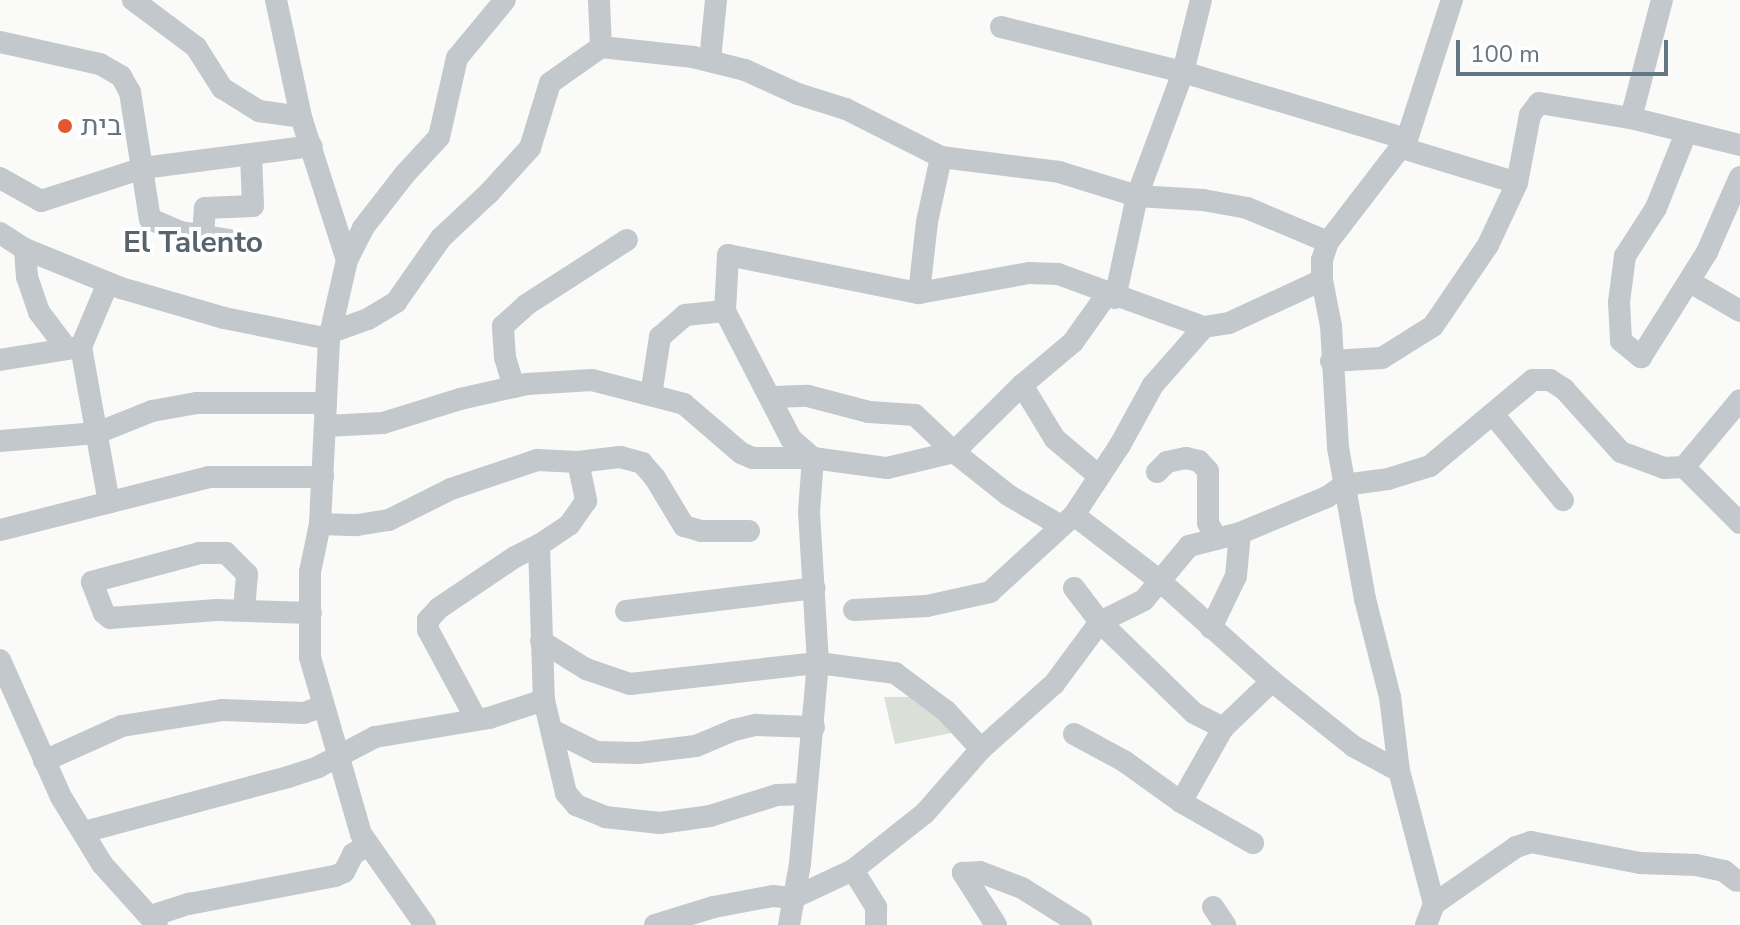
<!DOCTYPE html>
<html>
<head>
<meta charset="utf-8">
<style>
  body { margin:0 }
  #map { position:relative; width:1740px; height:925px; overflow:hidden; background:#fafaf8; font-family:"Nunito Sans",Heebo,sans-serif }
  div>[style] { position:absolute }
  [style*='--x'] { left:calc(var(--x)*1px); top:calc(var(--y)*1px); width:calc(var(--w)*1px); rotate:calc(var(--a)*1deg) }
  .green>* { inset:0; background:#dadfd7 }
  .minor>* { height:22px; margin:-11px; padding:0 11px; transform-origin:11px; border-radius:11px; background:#c3c8cc }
  .dots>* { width:22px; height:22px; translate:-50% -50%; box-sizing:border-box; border:4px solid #fff; border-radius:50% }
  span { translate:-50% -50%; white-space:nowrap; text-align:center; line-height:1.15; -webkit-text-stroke:8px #fff; paint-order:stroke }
  .poi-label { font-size:28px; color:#657683 }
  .left { translate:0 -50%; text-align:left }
  .neighbourhood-label { font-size:30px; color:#57646e; font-weight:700 }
  .scale { position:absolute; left:1456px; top:40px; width:212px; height:36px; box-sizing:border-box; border:4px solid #657683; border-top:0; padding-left:10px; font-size:24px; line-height:28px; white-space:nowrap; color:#657683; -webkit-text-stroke:6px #fff; paint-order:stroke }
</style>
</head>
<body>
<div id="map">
  <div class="green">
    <i style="clip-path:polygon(884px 697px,923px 697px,957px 732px,895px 744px)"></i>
  </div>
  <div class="minor">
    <i style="--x:133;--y:0;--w:79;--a:36.7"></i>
    <i style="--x:196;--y:47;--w:49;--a:57.6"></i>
    <i style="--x:222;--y:88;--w:44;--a:31.9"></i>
    <i style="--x:259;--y:111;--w:42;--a:8.1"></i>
    <i style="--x:276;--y:0;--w:120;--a:77.9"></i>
    <i style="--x:301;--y:117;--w:150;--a:72.2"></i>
    <i style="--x:599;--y:0;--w:47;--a:87.6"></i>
    <i style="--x:1001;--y:27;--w:187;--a:13.9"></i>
    <i style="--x:1183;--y:72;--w:234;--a:16.7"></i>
    <i style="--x:0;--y:42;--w:102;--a:12.4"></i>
    <i style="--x:100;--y:64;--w:24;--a:30"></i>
    <i style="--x:121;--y:76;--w:18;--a:61"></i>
    <i style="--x:130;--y:92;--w:129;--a:81.1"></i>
    <i style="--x:150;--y:219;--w:34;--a:23"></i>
    <i style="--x:181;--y:232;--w:49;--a:9.5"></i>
    <i style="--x:710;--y:60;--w:60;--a:-84.3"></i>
    <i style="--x:1631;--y:118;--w:122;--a:-75.3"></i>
    <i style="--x:1686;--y:133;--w:81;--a:111.8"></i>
    <i style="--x:1656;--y:208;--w:57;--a:122.9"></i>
    <i style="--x:1625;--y:256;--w:46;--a:97.4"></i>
    <i style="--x:1619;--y:302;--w:39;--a:87"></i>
    <i style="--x:1621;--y:341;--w:26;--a:39"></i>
    <i style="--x:1641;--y:357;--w:124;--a:-57.8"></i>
    <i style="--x:1707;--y:252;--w:82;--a:-66.3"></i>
    <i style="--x:1402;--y:148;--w:120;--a:16.9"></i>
    <i style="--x:0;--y:178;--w:47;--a:29.3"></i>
    <i style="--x:41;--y:201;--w:107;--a:-17.9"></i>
    <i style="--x:143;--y:168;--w:170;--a:-7.4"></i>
    <i style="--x:0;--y:233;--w:30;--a:33"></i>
    <i style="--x:25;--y:249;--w:104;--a:22.1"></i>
    <i style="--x:121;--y:288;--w:107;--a:16.2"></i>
    <i style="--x:224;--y:318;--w:107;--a:11.3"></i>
    <i style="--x:203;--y:236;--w:28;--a:-86"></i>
    <i style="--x:205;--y:208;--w:48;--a:-2.4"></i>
    <i style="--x:253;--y:206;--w:51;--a:-92.2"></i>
    <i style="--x:25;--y:249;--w:28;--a:86"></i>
    <i style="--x:27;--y:277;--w:37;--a:71"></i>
    <i style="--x:39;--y:312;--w:46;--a:52.9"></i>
    <i style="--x:1690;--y:282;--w:58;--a:30.1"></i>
    <i style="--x:108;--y:283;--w:69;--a:112.9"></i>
    <i style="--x:81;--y:347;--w:158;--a:79.8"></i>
    <i style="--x:919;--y:293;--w:71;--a:-83.6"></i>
    <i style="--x:927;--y:222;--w:66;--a:-77.8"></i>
    <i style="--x:1115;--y:298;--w:104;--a:-77.8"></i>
    <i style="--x:1137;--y:196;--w:132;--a:-69.6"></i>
    <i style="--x:1183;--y:72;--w:74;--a:-76"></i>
    <i style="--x:332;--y:332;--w:38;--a:-20"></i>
    <i style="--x:368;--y:319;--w:33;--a:-31"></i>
    <i style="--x:396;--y:302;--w:78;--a:-54.9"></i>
    <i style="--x:441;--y:238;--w:66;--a:-43.2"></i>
    <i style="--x:489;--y:193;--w:61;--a:-47.7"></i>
    <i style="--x:530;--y:148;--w:68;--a:-72.9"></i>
    <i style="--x:550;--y:83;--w:62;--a:-35.2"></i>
    <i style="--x:601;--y:47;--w:93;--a:6.2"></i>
    <i style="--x:693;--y:57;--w:54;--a:14"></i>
    <i style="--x:745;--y:70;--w:58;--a:24.4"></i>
    <i style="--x:798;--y:94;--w:50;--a:17.4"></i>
    <i style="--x:846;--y:109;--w:106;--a:26.8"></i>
    <i style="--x:941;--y:157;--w:119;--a:7.2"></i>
    <i style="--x:1059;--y:172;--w:82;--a:17.1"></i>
    <i style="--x:1137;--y:196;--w:66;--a:3.5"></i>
    <i style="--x:1203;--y:200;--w:45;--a:10.3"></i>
    <i style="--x:1247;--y:208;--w:88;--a:22.8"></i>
    <i style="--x:0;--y:360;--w:80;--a:-9.3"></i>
    <i style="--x:1331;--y:361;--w:51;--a:-3.4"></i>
    <i style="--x:1382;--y:358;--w:60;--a:-32.1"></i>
    <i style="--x:1433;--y:326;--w:98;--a:-55.8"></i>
    <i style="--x:1488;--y:245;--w:68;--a:-64.9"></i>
    <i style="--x:1517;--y:183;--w:69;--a:-79.2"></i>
    <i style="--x:1530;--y:115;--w:15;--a:-53"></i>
    <i style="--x:1539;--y:103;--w:93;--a:9.3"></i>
    <i style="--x:1631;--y:118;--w:112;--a:13.9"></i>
    <i style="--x:1022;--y:385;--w:63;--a:58.6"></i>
    <i style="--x:1055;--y:439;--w:57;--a:40.1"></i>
    <i style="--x:514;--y:387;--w:31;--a:-107"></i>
    <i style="--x:505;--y:357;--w:31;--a:-94"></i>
    <i style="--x:503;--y:326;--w:31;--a:-42"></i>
    <i style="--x:526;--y:305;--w:120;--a:-32.8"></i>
    <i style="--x:651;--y:395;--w:59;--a:-81.2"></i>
    <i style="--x:660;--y:337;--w:33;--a:-41"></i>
    <i style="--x:685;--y:315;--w:40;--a:-5.7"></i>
    <i style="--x:772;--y:397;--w:36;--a:-2"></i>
    <i style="--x:808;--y:396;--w:63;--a:14.7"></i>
    <i style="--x:869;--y:412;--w:46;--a:3.7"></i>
    <i style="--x:915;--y:415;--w:54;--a:43.5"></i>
    <i style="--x:954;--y:452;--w:69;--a:38.5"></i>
    <i style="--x:1008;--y:495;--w:61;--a:30.3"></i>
    <i style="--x:1493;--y:414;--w:111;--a:50.9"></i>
    <i style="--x:326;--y:426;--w:57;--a:-3"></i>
    <i style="--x:383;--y:423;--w:81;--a:-17.3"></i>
    <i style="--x:460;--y:399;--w:69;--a:-12.6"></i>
    <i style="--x:527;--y:384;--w:65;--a:-3.5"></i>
    <i style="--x:592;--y:380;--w:95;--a:14.6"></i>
    <i style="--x:684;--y:404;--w:75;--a:40.7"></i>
    <i style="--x:741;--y:453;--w:13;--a:23"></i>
    <i style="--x:753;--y:458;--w:60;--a:0"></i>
    <i style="--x:813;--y:458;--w:75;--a:7.7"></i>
    <i style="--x:887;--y:468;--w:69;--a:-13.4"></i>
    <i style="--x:954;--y:452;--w:95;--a:-44.6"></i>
    <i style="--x:1022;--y:385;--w:67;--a:-40.1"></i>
    <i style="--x:1073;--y:342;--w:60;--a:-54.5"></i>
    <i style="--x:0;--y:441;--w:97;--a:-4.7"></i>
    <i style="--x:97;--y:433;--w:59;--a:-21.8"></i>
    <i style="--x:152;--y:411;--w:46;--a:-10.1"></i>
    <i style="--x:197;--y:403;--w:129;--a:0"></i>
    <i style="--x:578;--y:462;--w:40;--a:78"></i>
    <i style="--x:586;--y:501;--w:29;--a:125"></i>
    <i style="--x:569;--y:525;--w:36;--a:146"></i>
    <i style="--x:539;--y:545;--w:155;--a:88.2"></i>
    <i style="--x:544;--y:700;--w:96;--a:76.7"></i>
    <i style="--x:566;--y:793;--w:16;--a:50"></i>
    <i style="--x:576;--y:805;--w:31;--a:22"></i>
    <i style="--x:605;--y:817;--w:55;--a:6.2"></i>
    <i style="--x:660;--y:823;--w:50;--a:-8"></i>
    <i style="--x:710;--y:816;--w:70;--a:-17.4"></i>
    <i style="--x:777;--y:795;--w:27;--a:-2"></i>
    <i style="--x:1684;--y:467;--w:79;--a:45"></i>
    <i style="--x:1157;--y:472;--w:14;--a:-45"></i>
    <i style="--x:1167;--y:462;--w:19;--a:-12"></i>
    <i style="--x:1186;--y:458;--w:13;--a:13"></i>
    <i style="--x:1199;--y:461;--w:13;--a:48"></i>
    <i style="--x:1208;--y:471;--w:52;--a:90"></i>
    <i style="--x:1208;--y:523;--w:18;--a:61"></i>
    <i style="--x:1074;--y:515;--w:108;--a:37.5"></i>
    <i style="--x:1160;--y:581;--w:150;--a:41.8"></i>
    <i style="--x:1272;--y:681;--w:104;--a:38.7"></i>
    <i style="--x:1353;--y:746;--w:52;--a:28.5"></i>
    <i style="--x:320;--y:524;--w:37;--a:2"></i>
    <i style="--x:357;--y:525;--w:32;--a:-9"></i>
    <i style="--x:389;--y:520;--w:69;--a:-26.6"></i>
    <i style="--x:451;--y:489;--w:91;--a:-18.6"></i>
    <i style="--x:537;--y:460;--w:41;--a:2.8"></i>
    <i style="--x:578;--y:462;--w:42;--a:-6.8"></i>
    <i style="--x:620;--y:457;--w:23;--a:15"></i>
    <i style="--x:642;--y:463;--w:20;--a:49"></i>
    <i style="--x:655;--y:478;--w:56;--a:58.9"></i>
    <i style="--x:684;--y:526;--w:18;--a:16"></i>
    <i style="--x:701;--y:531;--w:48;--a:0"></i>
    <i style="--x:0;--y:530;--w:216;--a:-14.2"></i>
    <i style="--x:209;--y:477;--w:114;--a:0"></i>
    <i style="--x:1074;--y:588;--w:43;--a:52.6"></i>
    <i style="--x:1100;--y:622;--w:131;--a:44.1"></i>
    <i style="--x:1194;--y:713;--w:33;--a:27"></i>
    <i style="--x:244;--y:609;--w:35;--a:-85"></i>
    <i style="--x:247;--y:574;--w:30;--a:-135"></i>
    <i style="--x:226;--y:553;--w:26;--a:180"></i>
    <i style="--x:200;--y:553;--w:112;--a:165"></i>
    <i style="--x:92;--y:582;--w:33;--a:69"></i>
    <i style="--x:104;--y:613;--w:8;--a:40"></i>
    <i style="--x:110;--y:618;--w:107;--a:-4.3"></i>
    <i style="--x:217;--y:610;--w:94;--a:1.8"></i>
    <i style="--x:854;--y:610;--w:73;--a:-3.1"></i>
    <i style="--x:927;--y:606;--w:65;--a:-12.5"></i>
    <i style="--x:990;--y:592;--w:114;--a:-42.5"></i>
    <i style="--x:1074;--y:515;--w:84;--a:-56.7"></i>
    <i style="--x:1120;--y:445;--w:68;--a:-61.2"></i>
    <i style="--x:1153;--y:385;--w:77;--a:-48.7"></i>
    <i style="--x:626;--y:611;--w:190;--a:-6.9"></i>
    <i style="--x:1211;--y:628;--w:58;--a:-64.3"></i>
    <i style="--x:1236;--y:576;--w:43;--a:-84.7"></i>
    <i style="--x:541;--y:641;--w:53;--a:31.9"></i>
    <i style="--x:586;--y:669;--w:46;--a:18.8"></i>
    <i style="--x:630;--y:684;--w:189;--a:-6.4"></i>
    <i style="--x:818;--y:663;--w:78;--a:7.4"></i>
    <i style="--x:895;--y:673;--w:64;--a:36.7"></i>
    <i style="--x:946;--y:711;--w:52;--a:47.4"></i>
    <i style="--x:0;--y:660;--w:150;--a:66"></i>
    <i style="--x:61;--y:797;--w:79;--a:58.5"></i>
    <i style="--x:102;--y:864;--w:82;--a:48"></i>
    <i style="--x:476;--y:719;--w:101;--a:-118.3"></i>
    <i style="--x:428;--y:630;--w:10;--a:-90"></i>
    <i style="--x:428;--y:620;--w:16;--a:-47"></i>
    <i style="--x:439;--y:608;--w:92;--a:-33.9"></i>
    <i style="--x:515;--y:557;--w:27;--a:-27"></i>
    <i style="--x:552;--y:730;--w:49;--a:26.6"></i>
    <i style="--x:596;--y:752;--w:42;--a:1.4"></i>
    <i style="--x:638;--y:753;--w:58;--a:-6.9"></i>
    <i style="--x:696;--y:746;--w:41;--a:-22.8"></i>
    <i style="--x:734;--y:730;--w:23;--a:-13"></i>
    <i style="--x:756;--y:725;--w:58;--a:2"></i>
    <i style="--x:1074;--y:734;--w:57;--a:28.4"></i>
    <i style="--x:1124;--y:761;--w:70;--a:35.7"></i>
    <i style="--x:1181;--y:802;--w:83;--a:29.7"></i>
    <i style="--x:44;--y:761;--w:85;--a:-24.2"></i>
    <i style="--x:122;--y:726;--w:101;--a:-9.1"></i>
    <i style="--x:222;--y:710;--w:82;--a:2.1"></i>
    <i style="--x:304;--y:713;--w:20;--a:-20"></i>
    <i style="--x:1181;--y:802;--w:85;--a:-60.4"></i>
    <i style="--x:1223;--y:728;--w:68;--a:-43.8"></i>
    <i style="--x:84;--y:832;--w:211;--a:-15.1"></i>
    <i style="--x:288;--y:777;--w:32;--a:-18"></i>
    <i style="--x:318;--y:767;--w:64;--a:-27.8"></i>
    <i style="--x:375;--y:737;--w:116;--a:-9.5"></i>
    <i style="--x:489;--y:718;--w:58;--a:-18.1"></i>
    <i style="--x:853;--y:870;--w:44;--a:58.1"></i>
    <i style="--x:876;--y:907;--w:18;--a:90"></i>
    <i style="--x:1434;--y:904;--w:100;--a:-34.8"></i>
    <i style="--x:1516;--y:847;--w:16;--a:-18"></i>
    <i style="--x:1531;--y:842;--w:111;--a:10.9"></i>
    <i style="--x:1640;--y:863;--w:56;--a:2"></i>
    <i style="--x:1696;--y:865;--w:29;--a:12"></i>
    <i style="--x:1724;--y:871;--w:16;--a:38"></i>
    <i style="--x:1213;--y:907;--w:22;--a:56"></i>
    <i style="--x:151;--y:916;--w:40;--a:-18"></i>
    <i style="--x:189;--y:904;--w:149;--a:-10.9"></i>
    <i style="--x:335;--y:876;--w:10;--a:-24"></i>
    <i style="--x:344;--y:872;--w:20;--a:-63"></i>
    <i style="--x:353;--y:854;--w:17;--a:-31"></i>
    <i style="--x:425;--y:925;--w:111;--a:-125.1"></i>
    <i style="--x:361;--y:834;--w:184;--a:-106.1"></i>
    <i style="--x:310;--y:657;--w:85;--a:-90"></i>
    <i style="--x:310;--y:572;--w:49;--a:-78.2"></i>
    <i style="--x:320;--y:524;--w:185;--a:-87.2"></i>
    <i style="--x:329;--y:339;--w:81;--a:-77.2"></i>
    <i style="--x:347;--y:260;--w:36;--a:-63"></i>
    <i style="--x:363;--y:228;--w:68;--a:-52.1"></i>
    <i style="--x:405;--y:174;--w:50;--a:-47.4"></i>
    <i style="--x:439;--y:137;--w:81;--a:-77.2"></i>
    <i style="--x:457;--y:58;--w:75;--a:-50.4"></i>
    <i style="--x:655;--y:925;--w:62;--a:-17"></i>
    <i style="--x:714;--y:907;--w:60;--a:-10.6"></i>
    <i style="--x:773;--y:896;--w:20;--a:6"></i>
    <i style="--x:793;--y:898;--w:66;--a:-25"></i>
    <i style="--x:853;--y:870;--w:92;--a:-38.4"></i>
    <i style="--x:925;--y:813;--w:85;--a:-48.8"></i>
    <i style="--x:981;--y:749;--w:98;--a:-41.7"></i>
    <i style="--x:1054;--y:684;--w:77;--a:-53.4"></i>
    <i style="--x:1100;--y:622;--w:49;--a:-26.6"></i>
    <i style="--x:1144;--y:600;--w:70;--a:-50.2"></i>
    <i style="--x:1189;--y:546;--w:53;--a:-14.3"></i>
    <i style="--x:1240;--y:533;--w:94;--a:-22.5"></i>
    <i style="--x:1327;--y:497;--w:21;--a:-35"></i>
    <i style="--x:1344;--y:485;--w:44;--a:-7.8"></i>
    <i style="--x:1388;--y:479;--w:44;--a:-17.2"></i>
    <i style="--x:1430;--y:466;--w:134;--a:-39.9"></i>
    <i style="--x:1533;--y:380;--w:17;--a:0"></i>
    <i style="--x:1550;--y:380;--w:17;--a:33"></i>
    <i style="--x:1564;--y:389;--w:85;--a:47.9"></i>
    <i style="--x:1621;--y:452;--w:46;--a:20.4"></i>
    <i style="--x:1664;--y:468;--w:20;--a:-3"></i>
    <i style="--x:1684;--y:467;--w:87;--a:-50.1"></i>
    <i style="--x:789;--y:925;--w:62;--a:-79.8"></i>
    <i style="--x:800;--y:864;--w:202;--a:-84.9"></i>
    <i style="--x:818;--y:663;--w:151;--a:-93.4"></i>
    <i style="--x:809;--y:512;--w:54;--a:-85.8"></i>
    <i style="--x:813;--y:458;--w:29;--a:-139"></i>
    <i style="--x:791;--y:439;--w:144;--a:-117.3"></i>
    <i style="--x:725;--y:311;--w:56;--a:-86.9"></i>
    <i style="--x:728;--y:255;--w:195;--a:11.3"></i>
    <i style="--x:919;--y:293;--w:112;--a:-10.3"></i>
    <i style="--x:1029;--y:273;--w:29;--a:2"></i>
    <i style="--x:1058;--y:274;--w:155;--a:20"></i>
    <i style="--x:1204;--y:327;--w:25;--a:-9"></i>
    <i style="--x:1229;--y:323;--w:102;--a:-24.8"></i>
    <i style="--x:996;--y:925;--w:62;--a:-122.4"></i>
    <i style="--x:963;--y:873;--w:17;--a:-3"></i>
    <i style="--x:980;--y:872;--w:45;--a:20.9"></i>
    <i style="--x:1022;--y:888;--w:70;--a:32.1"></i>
    <i style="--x:1426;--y:925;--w:22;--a:-69"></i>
    <i style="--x:1434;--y:904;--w:138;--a:-104.7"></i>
    <i style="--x:1399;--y:771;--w:75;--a:-96.9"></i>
    <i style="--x:1390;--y:697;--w:101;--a:-104.3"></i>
    <i style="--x:1365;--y:599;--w:154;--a:-100.1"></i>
    <i style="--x:1338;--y:447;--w:121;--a:-93.3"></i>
    <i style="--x:1331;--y:326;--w:47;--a:-101.1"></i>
    <i style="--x:1322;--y:280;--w:20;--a:-90"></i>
    <i style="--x:1322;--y:260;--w:19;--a:-72"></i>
    <i style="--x:1328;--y:242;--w:130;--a:-52.5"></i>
    <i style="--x:1407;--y:139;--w:146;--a:-72.1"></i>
  </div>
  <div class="dots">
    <i style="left:65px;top:126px;background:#e4572e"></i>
  </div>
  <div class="poi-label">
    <span class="left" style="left:81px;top:126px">בית</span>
  </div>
  <div class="neighbourhood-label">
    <span style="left:193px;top:243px">El Talento</span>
  </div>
  <div class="scale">100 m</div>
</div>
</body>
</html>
